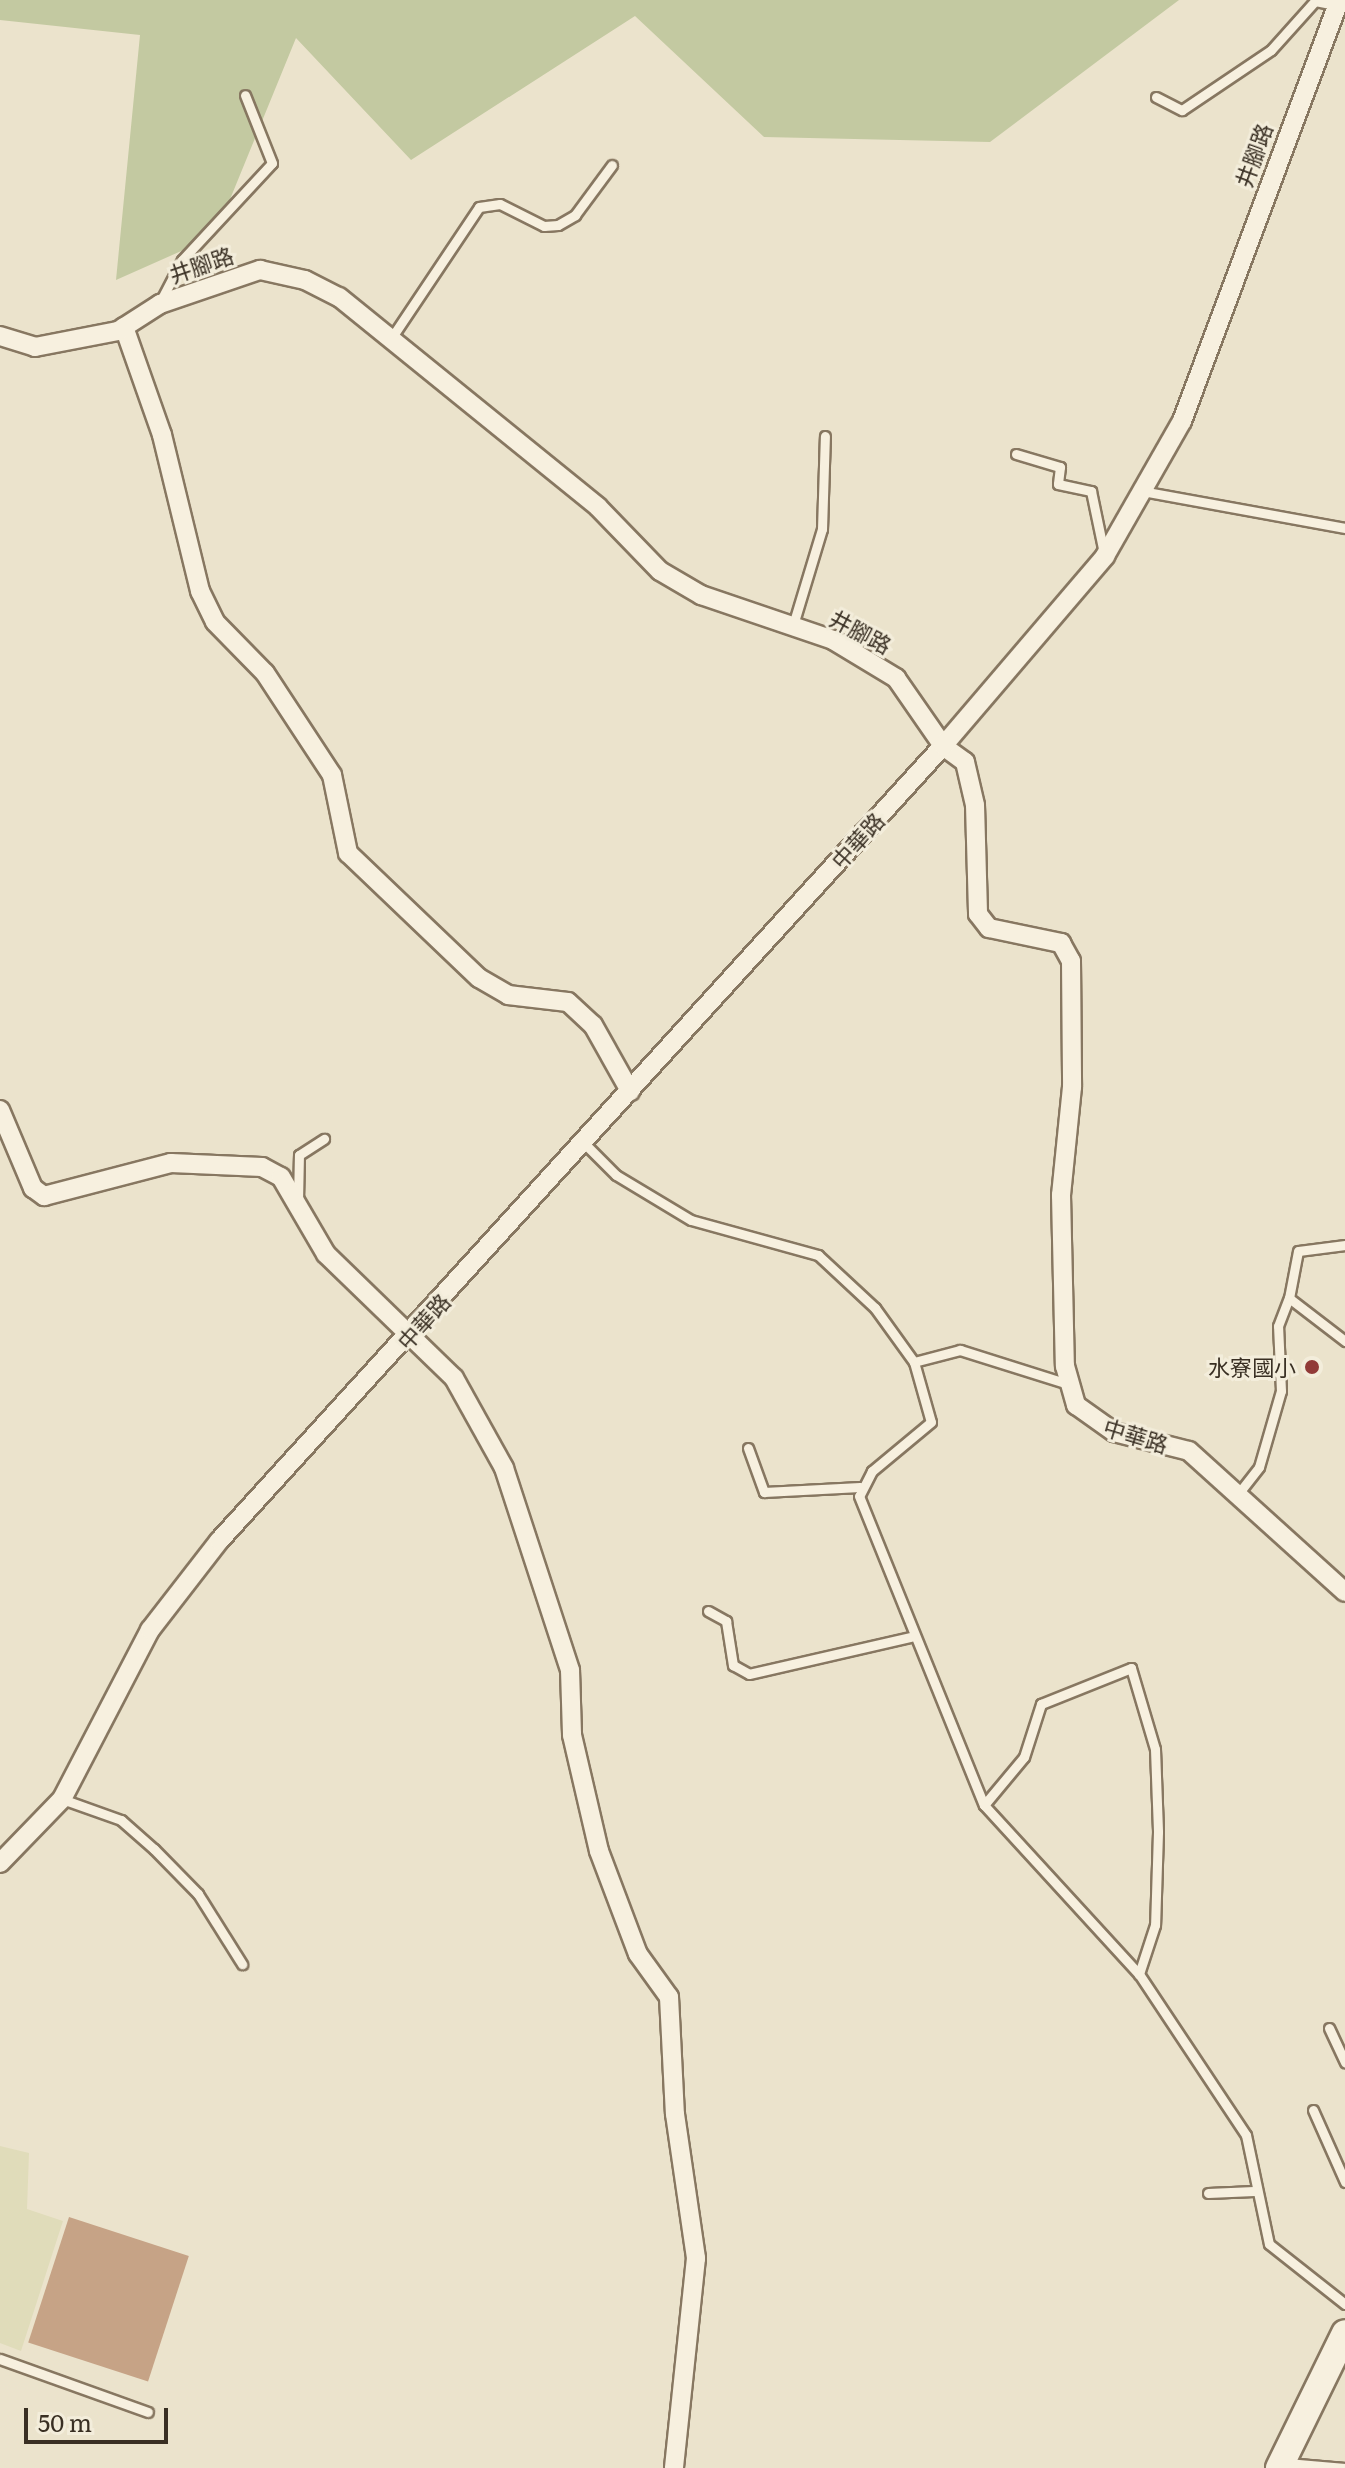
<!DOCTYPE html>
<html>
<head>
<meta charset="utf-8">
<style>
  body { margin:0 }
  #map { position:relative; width:1345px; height:2468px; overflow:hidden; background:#ebe3cc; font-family:Literata,"Noto Sans TC",serif }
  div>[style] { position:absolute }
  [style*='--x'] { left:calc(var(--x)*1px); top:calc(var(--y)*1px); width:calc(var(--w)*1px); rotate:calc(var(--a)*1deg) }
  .farmland>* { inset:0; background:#e0dcba }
  .green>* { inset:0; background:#c3c9a1 }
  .building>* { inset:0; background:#c6a386; transform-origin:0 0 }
  .roads { filter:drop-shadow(2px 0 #877761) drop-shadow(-2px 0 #877761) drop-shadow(0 2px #877761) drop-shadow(0 -2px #877761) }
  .lane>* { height:9px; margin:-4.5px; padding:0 4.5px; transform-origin:4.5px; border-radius:4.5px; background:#f7f0df }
  .street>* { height:18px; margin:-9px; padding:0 9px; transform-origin:9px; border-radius:9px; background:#f7f0df }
  .secondary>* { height:26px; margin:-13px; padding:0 13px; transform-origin:13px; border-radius:13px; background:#f7f0df }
  .dots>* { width:22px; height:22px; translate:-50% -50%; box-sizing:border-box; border:4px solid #f3eddb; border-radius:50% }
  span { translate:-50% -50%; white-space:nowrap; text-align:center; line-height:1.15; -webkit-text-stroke:6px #f3eddb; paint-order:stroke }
  .street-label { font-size:22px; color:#392f23 }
  .poi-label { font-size:22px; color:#392f23 }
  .right { translate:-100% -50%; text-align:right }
  .scale { position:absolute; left:24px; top:2408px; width:144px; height:36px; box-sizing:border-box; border:4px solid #392f23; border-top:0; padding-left:10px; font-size:24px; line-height:28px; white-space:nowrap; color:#392f23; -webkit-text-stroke:6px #f3eddb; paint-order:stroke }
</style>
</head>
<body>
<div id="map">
  <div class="farmland">
    <i style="clip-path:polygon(0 2146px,29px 2153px,27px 2209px,63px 2221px,21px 2351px,0 2343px)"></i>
  </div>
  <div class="green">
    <i style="clip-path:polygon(0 0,1179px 0,990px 142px,764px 137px,635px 16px,411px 160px,296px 38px,215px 236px,116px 280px,140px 35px,0 20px)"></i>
  </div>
  <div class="building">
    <i style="left:69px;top:2217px;width:126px;height:132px;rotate:18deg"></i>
  </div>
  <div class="roads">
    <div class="lane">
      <i style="--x:1156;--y:97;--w:29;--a:27"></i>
      <i style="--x:1182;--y:110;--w:107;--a:-34"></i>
      <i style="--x:1271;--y:50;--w:66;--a:-48.1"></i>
      <i style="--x:1315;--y:1;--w:21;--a:11"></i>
      <i style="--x:160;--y:302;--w:47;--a:-62.4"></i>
      <i style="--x:182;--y:260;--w:132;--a:-47.1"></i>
      <i style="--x:272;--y:163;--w:73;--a:-111.7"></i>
      <i style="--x:390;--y:340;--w:160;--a:-56.2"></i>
      <i style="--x:479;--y:207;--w:21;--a:-8"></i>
      <i style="--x:500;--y:204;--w:49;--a:26.6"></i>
      <i style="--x:544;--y:226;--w:14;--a:-4"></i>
      <i style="--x:558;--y:225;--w:20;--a:-30"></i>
      <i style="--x:575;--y:215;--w:62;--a:-53.5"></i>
      <i style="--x:1016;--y:454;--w:46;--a:16.5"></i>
      <i style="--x:1060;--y:467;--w:17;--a:97"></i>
      <i style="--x:1058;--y:484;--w:34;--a:12"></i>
      <i style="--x:1091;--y:491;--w:63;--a:78.2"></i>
      <i style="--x:1147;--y:492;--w:201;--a:10.3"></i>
      <i style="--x:793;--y:625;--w:100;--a:-73.2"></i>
      <i style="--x:822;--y:529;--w:93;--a:-88.2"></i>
      <i style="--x:584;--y:1143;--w:45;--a:45"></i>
      <i style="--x:616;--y:1175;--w:87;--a:31"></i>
      <i style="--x:691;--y:1220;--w:132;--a:15.4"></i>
      <i style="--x:818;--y:1255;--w:78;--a:42.9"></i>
      <i style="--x:875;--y:1308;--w:67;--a:54.2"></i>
      <i style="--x:914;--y:1362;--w:62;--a:74.2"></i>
      <i style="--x:931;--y:1422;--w:77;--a:140.3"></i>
      <i style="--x:872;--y:1471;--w:28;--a:117"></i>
      <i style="--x:859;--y:1496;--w:333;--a:68"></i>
      <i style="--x:984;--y:1805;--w:229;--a:47.5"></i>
      <i style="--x:1139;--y:1974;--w:193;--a:56.4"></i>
      <i style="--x:1246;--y:2135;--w:111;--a:78.1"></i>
      <i style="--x:1269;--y:2244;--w:97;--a:38.3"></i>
      <i style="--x:298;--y:1201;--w:46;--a:-88.8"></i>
      <i style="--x:299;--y:1155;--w:30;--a:-33"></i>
      <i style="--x:1345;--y:1245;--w:47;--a:172.7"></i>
      <i style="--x:1298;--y:1251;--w:48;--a:100.8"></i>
      <i style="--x:1289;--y:1298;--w:71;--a:37.5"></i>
      <i style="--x:914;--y:1362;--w:48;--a:-14.6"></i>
      <i style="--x:960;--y:1350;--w:113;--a:17.5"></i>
      <i style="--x:748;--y:1448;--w:47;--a:70"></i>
      <i style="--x:764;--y:1492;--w:96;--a:-3"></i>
      <i style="--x:1238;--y:1494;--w:34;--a:-52"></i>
      <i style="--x:1259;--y:1467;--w:79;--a:-73.9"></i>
      <i style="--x:1281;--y:1391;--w:65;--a:-92.6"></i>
      <i style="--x:1278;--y:1326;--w:30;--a:-69"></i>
      <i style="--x:708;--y:1611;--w:21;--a:29"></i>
      <i style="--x:726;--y:1621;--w:45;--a:81"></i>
      <i style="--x:733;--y:1665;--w:18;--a:29"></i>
      <i style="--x:749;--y:1674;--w:166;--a:-12.9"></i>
      <i style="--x:62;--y:1799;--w:63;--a:19.6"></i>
      <i style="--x:121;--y:1820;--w:44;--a:41.3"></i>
      <i style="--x:154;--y:1849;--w:63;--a:45.6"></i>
      <i style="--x:198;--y:1894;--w:83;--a:57.8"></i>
      <i style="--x:984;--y:1805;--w:62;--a:-50.2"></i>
      <i style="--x:1024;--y:1757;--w:56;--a:-72.2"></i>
      <i style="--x:1041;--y:1704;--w:97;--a:-21.8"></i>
      <i style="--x:1131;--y:1668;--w:84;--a:73.5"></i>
      <i style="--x:1155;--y:1749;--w:83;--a:87.9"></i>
      <i style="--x:1158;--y:1832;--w:93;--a:91.8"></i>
      <i style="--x:1155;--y:1925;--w:52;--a:108.1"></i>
      <i style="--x:1329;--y:2028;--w:38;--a:65"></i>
      <i style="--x:1313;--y:2110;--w:79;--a:66"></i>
      <i style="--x:1208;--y:2193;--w:46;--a:-2.5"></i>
      <i style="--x:0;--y:2359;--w:157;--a:19.7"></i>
      <i style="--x:1287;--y:2463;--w:58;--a:4.9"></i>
    </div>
    <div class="street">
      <i style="--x:124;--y:327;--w:114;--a:70.6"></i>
      <i style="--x:162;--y:435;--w:161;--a:76.3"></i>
      <i style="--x:200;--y:591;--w:34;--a:64"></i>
      <i style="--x:215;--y:622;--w:71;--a:45.6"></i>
      <i style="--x:265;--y:673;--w:122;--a:56.7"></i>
      <i style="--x:332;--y:775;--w:80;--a:78.4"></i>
      <i style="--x:348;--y:853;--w:181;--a:43.7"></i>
      <i style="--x:479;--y:978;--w:34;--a:30"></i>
      <i style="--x:508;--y:995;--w:60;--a:6.7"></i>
      <i style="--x:568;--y:1002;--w:34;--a:43"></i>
      <i style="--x:593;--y:1025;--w:76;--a:60.7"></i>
      <i style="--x:0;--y:336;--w:37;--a:17"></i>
      <i style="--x:35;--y:347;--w:85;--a:-10.9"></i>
      <i style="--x:118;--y:331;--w:50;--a:-32.7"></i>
      <i style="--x:160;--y:304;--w:106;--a:-18.8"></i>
      <i style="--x:260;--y:270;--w:46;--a:12.5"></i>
      <i style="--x:305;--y:280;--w:38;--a:27"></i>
      <i style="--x:339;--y:297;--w:333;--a:39"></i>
      <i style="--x:598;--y:507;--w:89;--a:45.9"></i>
      <i style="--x:660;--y:571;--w:48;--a:30.3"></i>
      <i style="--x:701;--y:595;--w:139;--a:18.8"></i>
      <i style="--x:833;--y:640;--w:74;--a:31.1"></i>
      <i style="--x:896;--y:678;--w:83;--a:55.3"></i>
      <i style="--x:943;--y:746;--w:27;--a:36"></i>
      <i style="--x:965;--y:762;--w:44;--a:76.9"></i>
      <i style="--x:975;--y:805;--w:109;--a:88.4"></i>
      <i style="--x:978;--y:914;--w:18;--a:52"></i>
      <i style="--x:989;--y:928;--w:74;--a:11.8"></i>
      <i style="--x:1061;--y:943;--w:21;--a:61"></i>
      <i style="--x:1071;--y:961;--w:126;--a:89.5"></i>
      <i style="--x:1072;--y:1087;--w:109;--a:95.8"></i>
      <i style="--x:1061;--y:1195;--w:171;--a:88.7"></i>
      <i style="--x:1065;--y:1366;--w:41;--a:74.2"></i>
      <i style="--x:1076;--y:1405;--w:47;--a:35.4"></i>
      <i style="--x:1114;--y:1432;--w:77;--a:14.2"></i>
      <i style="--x:1189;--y:1451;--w:210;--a:42.1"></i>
      <i style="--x:0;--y:1110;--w:85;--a:67.1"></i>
      <i style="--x:33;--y:1188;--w:14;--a:36"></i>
      <i style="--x:44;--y:1196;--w:131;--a:-14.6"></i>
      <i style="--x:171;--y:1163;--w:91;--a:2.5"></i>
      <i style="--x:262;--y:1167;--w:21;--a:28"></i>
      <i style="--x:281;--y:1177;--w:89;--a:59.7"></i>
      <i style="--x:326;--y:1254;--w:178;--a:44.1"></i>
      <i style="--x:454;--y:1378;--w:103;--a:60.9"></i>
      <i style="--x:504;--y:1468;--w:213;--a:71.9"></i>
      <i style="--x:570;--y:1670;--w:65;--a:88.2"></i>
      <i style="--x:572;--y:1735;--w:119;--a:76.9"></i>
      <i style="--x:599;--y:1851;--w:110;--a:69.3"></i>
      <i style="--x:638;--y:1954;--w:53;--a:54.2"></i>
      <i style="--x:669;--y:1997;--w:117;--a:87.1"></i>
      <i style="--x:675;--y:2114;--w:146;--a:81.7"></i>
      <i style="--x:696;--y:2258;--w:211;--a:96"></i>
      <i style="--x:0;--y:1863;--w:89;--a:-45.9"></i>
      <i style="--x:62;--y:1799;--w:191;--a:-62.5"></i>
      <i style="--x:150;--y:1630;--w:113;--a:-52.2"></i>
      <i style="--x:219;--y:1541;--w:1075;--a:-47.68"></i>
      <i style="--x:943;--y:746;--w:250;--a:-49.5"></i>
      <i style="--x:1105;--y:556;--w:155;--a:-60.3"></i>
      <i style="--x:1182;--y:421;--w:449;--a:-69.5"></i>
    </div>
    <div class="secondary">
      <i style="--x:1279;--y:2468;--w:150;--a:-63.9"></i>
    </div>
  </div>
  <div class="dots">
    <i style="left:1312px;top:1367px;background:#913a37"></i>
  </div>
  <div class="street-label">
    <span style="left:1253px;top:155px;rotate:-70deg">井腳路</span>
    <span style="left:201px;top:264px;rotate:-19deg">井腳路</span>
    <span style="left:861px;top:631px;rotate:28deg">井腳路</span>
    <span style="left:857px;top:840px;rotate:-48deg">中華路</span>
    <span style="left:423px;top:1321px;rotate:-48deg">中華路</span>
    <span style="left:1136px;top:1435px;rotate:17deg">中華路</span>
  </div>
  <div class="poi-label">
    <span class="right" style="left:1296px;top:1367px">水寮國小</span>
  </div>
  <div class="scale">50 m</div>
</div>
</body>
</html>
